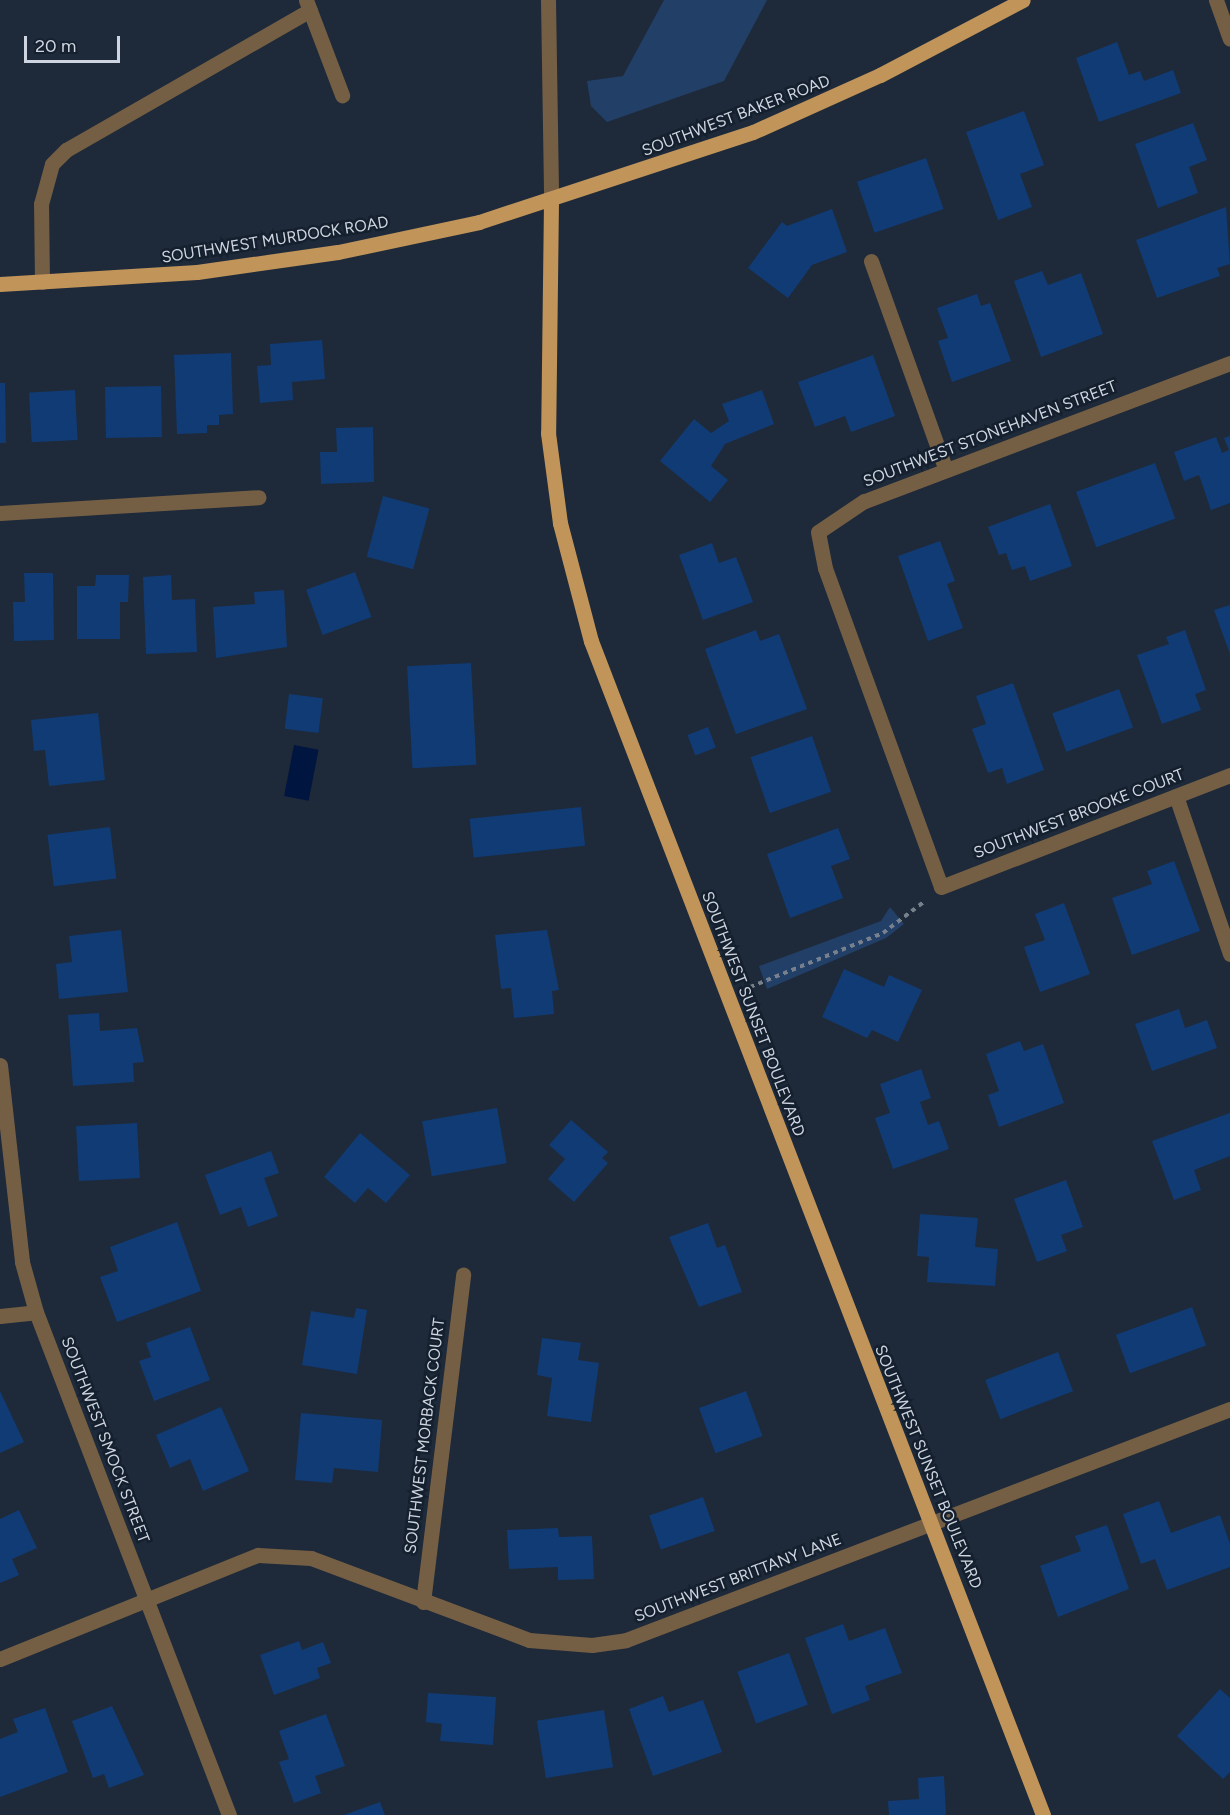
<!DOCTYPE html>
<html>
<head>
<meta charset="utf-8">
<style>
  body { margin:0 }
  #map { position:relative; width:1230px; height:1815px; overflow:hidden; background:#1e2a39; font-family:Figtree,sans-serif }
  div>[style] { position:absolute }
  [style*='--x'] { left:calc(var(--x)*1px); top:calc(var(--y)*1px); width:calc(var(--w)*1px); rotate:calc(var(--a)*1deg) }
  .green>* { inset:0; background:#223f67 }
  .water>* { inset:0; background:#00153f; transform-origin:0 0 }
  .building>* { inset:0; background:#113b75; transform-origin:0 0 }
  .path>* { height:4px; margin-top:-2px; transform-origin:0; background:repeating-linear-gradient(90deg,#77808d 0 4.5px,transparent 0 9px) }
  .minor>* { height:15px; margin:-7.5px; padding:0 7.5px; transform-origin:7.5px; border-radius:7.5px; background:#755f44 }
  .major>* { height:15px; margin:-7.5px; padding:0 7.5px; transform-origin:7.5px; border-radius:7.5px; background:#c1945a }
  span { translate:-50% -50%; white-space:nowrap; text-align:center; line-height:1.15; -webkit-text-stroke:5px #15202f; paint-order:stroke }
  .street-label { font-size:16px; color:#ced5e0 }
  .scale { position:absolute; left:24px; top:36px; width:96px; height:27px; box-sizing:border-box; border:3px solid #ced5e0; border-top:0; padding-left:8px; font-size:18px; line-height:21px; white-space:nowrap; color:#ced5e0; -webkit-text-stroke:4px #15202f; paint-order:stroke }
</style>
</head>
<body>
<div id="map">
  <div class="green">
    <i style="clip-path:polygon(664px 0,767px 0,724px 81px,607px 122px,591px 106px,587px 81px,623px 76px)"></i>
    <i style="clip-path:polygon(890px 907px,904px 924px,886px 938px,767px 989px,759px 966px,881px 921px)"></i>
  </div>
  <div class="water">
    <i style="left:294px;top:745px;width:25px;height:52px;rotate:11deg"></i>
  </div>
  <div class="building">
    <i style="clip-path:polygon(1117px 42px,1129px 75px,1140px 71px,1144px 81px,1173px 70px,1181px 93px,1099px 122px,1076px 58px)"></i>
    <i style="clip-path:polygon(1024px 111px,1044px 165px,1020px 174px,1032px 207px,998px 220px,966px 132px)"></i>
    <i style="clip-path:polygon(1193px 123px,1207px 160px,1189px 167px,1198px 193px,1158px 208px,1135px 144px)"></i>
    <i style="left:926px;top:158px;width:54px;height:73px;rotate:71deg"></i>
    <i style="clip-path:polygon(1226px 207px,1230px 264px,1217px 268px,1220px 276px,1157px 298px,1136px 240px)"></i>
    <i style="clip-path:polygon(832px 209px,847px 252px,812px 265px,788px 298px,748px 268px,782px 222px,787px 226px)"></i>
    <i style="clip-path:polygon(1042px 271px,1048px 285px,1081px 273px,1103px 334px,1041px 357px,1014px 281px)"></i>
    <i style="clip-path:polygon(977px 294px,981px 306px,990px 303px,1011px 361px,952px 382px,938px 341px,948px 338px,937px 308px)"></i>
    <i style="clip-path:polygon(322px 340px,325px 379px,292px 382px,293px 400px,260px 403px,257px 366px,271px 365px,270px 344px)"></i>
    <i style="clip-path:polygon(231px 353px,233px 414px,219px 415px,219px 425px,207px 425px,207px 433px,177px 434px,174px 355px)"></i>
    <i style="clip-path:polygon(873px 355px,895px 416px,851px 432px,845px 416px,815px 427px,798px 382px)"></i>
    <i style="clip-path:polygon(0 383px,5px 383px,6px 443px,0 443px)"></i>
    <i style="left:161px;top:386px;width:51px;height:56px;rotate:89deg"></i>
    <i style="left:75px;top:390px;width:50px;height:46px;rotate:87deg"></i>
    <i style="clip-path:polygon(762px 390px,774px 424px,725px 444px,711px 466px,728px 480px,710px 502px,660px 461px,694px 419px,711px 433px,729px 421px,722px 404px)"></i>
    <i style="clip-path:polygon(373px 427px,374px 482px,321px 484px,320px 452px,337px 452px,336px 428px)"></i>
    <i style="clip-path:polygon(1230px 436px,1230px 503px,1211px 510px,1199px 475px,1184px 481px,1174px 452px,1216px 437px,1222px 453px,1229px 450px,1224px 438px)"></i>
    <i style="left:1155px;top:463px;width:59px;height:84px;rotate:70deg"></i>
    <i style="left:383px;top:496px;width:48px;height:63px;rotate:15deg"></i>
    <i style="clip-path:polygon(1050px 504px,1072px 566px,1030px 581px,1025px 566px,1012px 570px,1006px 553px,999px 555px,988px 527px)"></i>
    <i style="clip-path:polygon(940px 541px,955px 581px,947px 584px,963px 628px,928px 641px,898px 556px)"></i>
    <i style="clip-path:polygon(712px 543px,719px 563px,736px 557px,753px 602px,703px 620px,679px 555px)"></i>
    <i style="left:355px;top:572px;width:48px;height:52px;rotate:70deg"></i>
    <i style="clip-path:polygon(24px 573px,53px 573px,54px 640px,14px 641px,13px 602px,25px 602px)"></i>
    <i style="clip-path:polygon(96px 575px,129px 575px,128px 602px,120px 602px,120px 639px,77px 639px,77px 586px,95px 586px)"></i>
    <i style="clip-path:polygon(171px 575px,172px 600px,195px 599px,197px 652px,146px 654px,143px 577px)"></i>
    <i style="clip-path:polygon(284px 590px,287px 647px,216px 658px,213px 607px,255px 604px,254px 592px)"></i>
    <i style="clip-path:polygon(1230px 605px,1230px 654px,1214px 610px)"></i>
    <i style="clip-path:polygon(756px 630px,760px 641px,779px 634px,807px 709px,736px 734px,705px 649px)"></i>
    <i style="clip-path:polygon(1185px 630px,1206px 690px,1195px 694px,1201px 710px,1162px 724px,1137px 655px,1169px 644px,1166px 637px)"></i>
    <i style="left:471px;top:663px;width:102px;height:64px;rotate:87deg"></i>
    <i style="clip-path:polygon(1013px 683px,1044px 770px,1007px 784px,1002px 768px,988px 773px,972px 729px,986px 724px,976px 696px)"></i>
    <i style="left:1119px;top:689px;width:41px;height:71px;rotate:70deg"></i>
    <i style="left:289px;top:694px;width:34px;height:35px;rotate:7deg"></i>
    <i style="clip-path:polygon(98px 713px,105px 780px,49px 786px,45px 750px,34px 751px,31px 720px)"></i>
    <i style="left:708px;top:727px;width:22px;height:22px;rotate:69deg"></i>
    <i style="left:812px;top:736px;width:59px;height:65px;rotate:71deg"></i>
    <i style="left:581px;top:807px;width:39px;height:112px;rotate:84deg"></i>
    <i style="left:110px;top:827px;width:52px;height:63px;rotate:83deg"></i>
    <i style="clip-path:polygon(838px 828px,850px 859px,831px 866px,843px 898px,790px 918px,767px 854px)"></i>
    <i style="clip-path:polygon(1174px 861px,1200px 931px,1132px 955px,1112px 898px,1152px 884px,1147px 871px)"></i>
    <i style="clip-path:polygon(1064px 903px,1090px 974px,1040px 992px,1024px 947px,1045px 940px,1035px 914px)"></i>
    <i style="clip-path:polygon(121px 930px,128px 992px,59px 999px,56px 964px,72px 962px,69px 936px)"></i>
    <i style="clip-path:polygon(547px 930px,559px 990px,552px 991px,554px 1014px,514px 1018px,511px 988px,501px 989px,495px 935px)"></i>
    <i style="clip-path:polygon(844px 969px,884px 987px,889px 975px,922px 990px,898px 1042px,872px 1030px,867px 1038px,822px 1017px)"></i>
    <i style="clip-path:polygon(1179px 1009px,1185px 1028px,1207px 1020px,1217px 1048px,1152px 1071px,1135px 1024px)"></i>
    <i style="clip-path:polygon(99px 1013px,100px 1031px,137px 1028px,144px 1062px,133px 1063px,134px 1082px,73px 1086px,68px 1015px)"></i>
    <i style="clip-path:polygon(1020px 1041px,1024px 1051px,1043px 1044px,1064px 1103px,999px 1127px,988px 1095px,999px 1091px,986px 1054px)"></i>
    <i style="clip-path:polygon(921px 1069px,931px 1098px,920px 1102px,928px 1125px,939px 1121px,949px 1149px,893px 1169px,875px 1118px,890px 1113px,880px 1084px)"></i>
    <i style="left:497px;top:1108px;width:56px;height:76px;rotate:80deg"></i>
    <i style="clip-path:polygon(1230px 1113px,1230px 1156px,1194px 1170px,1201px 1190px,1174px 1200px,1152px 1141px)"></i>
    <i style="clip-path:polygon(571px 1120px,608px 1152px,602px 1158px,608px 1163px,574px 1202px,548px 1179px,565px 1159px,549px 1145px)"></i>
    <i style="left:137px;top:1123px;width:55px;height:61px;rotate:87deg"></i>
    <i style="clip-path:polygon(360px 1133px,410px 1175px,386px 1203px,368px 1188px,355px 1203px,324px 1177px)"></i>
    <i style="clip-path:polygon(271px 1151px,279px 1173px,264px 1178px,278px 1216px,248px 1227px,241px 1207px,220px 1215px,205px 1175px)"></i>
    <i style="clip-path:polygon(1066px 1180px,1083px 1227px,1061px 1235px,1067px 1251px,1037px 1262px,1014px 1199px)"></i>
    <i style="clip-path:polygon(920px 1214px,978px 1218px,975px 1247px,998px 1249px,995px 1286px,927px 1282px,929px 1257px,917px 1256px)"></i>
    <i style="clip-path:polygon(177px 1222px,201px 1291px,117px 1322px,100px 1277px,118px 1271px,110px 1247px)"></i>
    <i style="clip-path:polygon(708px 1223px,717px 1248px,725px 1245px,742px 1292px,699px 1307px,669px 1237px)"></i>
    <i style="left:1192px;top:1307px;width:41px;height:81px;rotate:70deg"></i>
    <i style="clip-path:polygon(356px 1308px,367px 1310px,357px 1374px,302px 1365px,311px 1311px,354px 1318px)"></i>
    <i style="clip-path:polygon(190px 1327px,210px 1380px,154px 1401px,139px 1361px,151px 1357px,146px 1343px)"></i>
    <i style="clip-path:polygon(542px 1338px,581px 1343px,578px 1360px,599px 1363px,591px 1422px,547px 1416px,552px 1378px,537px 1375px)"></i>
    <i style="left:1058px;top:1352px;width:42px;height:78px;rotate:69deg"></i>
    <i style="clip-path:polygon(0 1391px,24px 1442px,0 1453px)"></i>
    <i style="left:746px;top:1391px;width:48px;height:50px;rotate:70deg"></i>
    <i style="clip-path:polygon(221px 1407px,249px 1471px,203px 1491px,190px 1459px,170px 1468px,156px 1435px)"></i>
    <i style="clip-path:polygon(301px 1413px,382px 1420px,378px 1472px,334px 1468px,332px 1483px,295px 1480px)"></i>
    <i style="left:703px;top:1497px;width:36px;height:57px;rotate:71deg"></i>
    <i style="clip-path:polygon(1159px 1501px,1171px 1533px,1220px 1515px,1230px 1544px,1230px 1567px,1167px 1590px,1155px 1559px,1141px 1564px,1123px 1514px)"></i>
    <i style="clip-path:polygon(19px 1510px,37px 1548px,12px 1559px,19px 1575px,0 1583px,0 1519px)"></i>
    <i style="clip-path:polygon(1107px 1525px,1129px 1589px,1058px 1617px,1040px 1566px,1081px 1551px,1075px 1536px)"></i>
    <i style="clip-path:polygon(558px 1528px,559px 1537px,592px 1536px,594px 1579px,558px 1580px,558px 1567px,509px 1569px,507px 1530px)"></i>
    <i style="clip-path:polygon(843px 1624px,849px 1641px,885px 1628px,902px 1673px,865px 1686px,870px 1700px,832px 1714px,805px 1638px)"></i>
    <i style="clip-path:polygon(299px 1641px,302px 1650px,323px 1642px,331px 1663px,317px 1668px,320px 1678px,274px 1695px,260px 1655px)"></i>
    <i style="left:789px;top:1653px;width:55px;height:55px;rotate:70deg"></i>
    <i style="clip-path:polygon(1220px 1689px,1230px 1698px,1230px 1772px,1223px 1779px,1177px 1736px)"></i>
    <i style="clip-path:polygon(428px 1693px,496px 1697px,493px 1745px,440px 1741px,442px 1724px,426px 1722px)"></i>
    <i style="clip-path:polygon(663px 1696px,669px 1712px,703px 1700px,722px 1752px,653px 1776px,629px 1709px)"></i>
    <i style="clip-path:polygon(112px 1706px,144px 1775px,109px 1788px,104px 1774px,93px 1778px,72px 1721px)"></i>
    <i style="clip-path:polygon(45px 1708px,68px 1772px,0 1797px,0 1739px,18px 1732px,13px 1719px)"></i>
    <i style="left:604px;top:1710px;width:58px;height:68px;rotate:81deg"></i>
    <i style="clip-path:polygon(326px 1714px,345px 1766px,315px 1776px,321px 1793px,294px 1803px,279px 1762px,289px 1759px,279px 1731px)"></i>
    <i style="clip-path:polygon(944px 1776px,946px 1815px,889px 1815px,888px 1801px,919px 1799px,918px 1778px)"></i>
    <i style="clip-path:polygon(380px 1802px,385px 1815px,344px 1815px)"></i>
  </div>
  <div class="path">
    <i style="--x:750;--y:987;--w:144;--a:-22.1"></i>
    <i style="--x:883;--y:933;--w:53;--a:-37.3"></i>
  </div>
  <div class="minor">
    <i style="--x:306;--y:0;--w:102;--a:69.2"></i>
    <i style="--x:548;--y:0;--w:201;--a:89.1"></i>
    <i style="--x:1216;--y:0;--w:41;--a:70.3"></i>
    <i style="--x:871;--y:261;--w:222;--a:70.3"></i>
    <i style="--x:42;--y:282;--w:78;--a:-90.7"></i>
    <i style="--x:41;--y:204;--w:41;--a:-74.6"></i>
    <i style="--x:52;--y:164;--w:20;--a:-45"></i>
    <i style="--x:66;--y:150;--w:281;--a:-29.8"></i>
    <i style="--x:1230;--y:363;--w:391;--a:159.3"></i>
    <i style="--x:864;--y:501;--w:55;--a:146"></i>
    <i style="--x:818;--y:532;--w:37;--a:79"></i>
    <i style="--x:825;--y:568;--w:339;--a:70"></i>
    <i style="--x:941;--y:887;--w:310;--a:-21.2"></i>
    <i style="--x:0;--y:513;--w:259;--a:-3.5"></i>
    <i style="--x:1176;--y:796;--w:167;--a:71.1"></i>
    <i style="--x:0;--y:1065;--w:198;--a:83.6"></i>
    <i style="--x:22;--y:1262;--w:52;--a:74.4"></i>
    <i style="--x:36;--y:1312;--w:539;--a:69.01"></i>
    <i style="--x:0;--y:1316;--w:36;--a:-6"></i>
    <i style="--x:423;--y:1602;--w:330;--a:-83"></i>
    <i style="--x:0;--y:1659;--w:278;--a:-22"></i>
    <i style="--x:258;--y:1555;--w:53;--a:3.2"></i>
    <i style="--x:311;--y:1558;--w:233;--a:20.6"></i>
    <i style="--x:529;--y:1640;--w:63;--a:4.5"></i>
    <i style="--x:592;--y:1645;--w:34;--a:-8"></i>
    <i style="--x:626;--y:1640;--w:647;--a:-20.93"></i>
  </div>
  <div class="major">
    <i style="--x:551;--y:201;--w:232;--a:90.7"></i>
    <i style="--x:548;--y:433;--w:91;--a:82.4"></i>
    <i style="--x:560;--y:523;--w:122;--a:75.3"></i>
    <i style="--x:591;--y:641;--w:1258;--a:68.94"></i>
    <i style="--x:0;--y:284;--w:197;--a:-3.5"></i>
    <i style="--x:197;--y:272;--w:142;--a:-8.1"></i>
    <i style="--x:338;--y:252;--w:144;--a:-12"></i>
    <i style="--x:479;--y:222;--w:288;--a:-18.2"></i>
    <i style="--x:753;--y:132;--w:139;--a:-24.2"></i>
    <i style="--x:880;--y:75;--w:161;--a:-27.7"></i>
  </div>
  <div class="street-label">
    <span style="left:736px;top:116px;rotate:-21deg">SOUTHWEST BAKER ROAD</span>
    <span style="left:275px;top:240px;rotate:-9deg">SOUTHWEST MURDOCK ROAD</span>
    <span style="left:990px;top:434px;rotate:-21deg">SOUTHWEST STONEHAVEN STREET</span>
    <span style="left:1079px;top:814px;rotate:-21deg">SOUTHWEST BROOKE COURT</span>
    <span style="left:753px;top:1014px;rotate:69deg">SOUTHWEST SUNSET BOULEVARD</span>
    <span style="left:425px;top:1436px;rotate:-83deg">SOUTHWEST MORBACK COURT</span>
    <span style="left:105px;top:1440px;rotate:69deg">SOUTHWEST SMOCK STREET</span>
    <span style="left:928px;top:1467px;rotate:68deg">SOUTHWEST SUNSET BOULEVARD</span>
    <span style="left:738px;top:1578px;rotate:-21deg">SOUTHWEST BRITTANY LANE</span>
  </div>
  <div class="scale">20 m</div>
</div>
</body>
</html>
